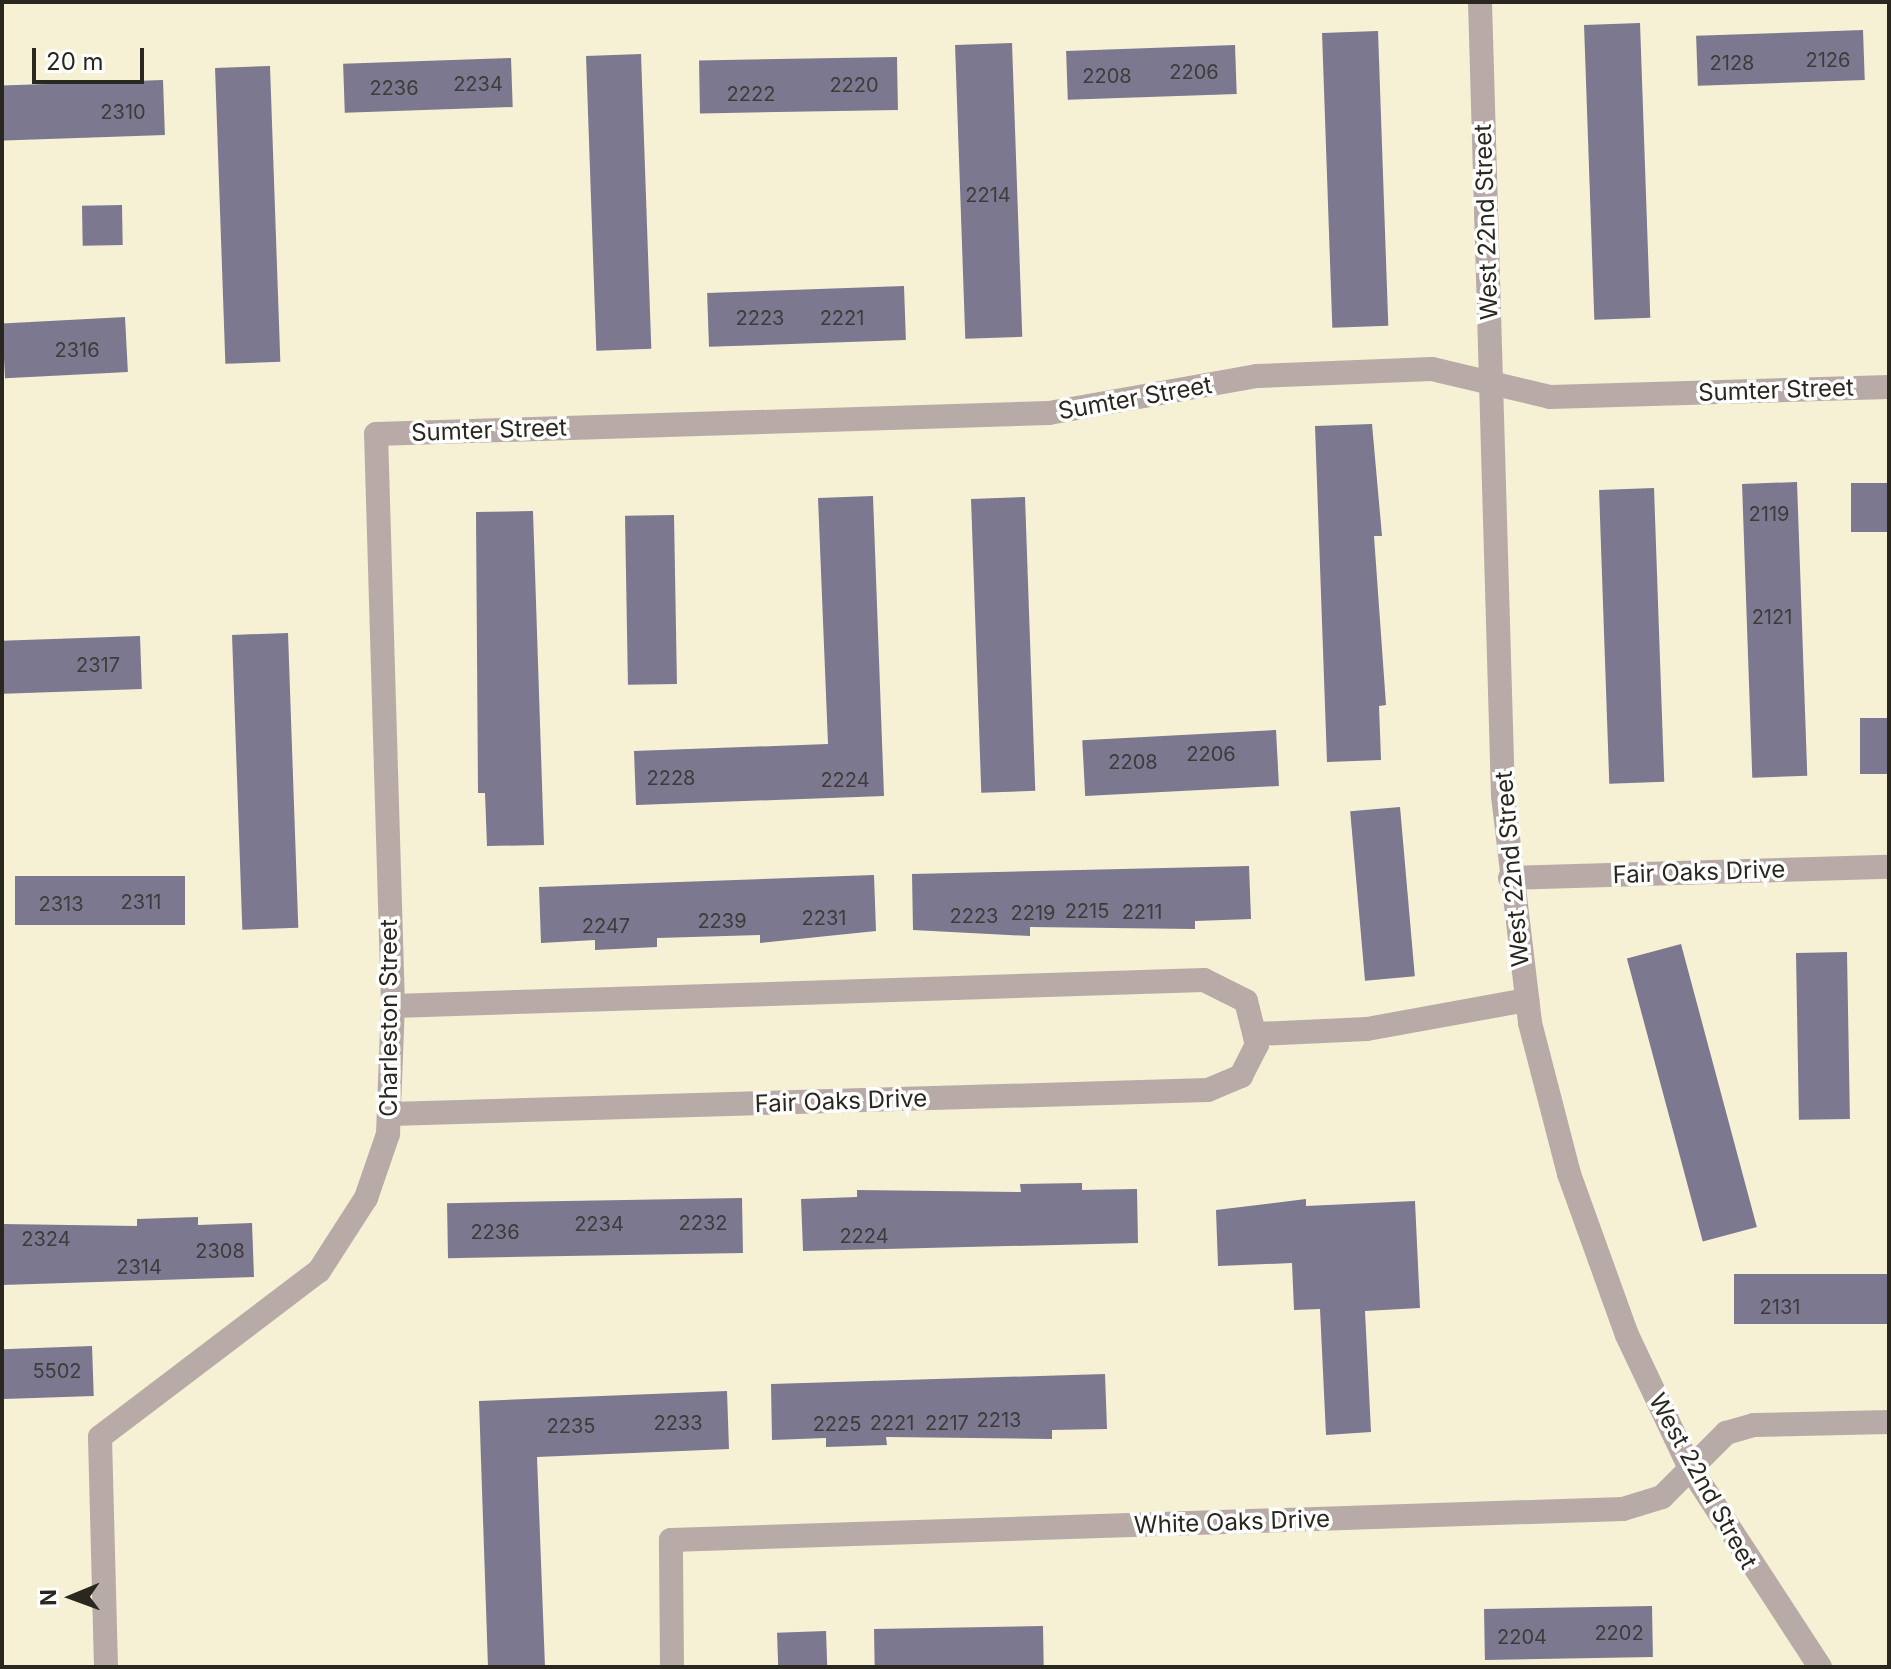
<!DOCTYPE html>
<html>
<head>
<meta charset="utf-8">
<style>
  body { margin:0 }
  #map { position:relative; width:1891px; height:1669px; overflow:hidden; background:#f6f0d5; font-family:Inter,sans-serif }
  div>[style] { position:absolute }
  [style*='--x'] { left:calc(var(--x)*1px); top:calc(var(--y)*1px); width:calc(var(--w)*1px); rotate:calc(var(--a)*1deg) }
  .building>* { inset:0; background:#7b7890; transform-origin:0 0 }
  .street>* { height:24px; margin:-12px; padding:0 12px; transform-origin:12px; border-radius:12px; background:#b8aba7 }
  span { translate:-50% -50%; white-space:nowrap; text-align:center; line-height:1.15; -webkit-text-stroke:7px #fff; paint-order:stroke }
  .number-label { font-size:20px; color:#3e3c3a }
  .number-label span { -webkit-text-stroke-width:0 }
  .street-label { font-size:24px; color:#2a281e }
  .frame { position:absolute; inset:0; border:4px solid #2a281e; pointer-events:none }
  .north { position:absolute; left:32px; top:1557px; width:80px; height:80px; -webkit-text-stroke:6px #fff; paint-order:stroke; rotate:269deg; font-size:22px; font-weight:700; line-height:32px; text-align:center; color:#2a281e }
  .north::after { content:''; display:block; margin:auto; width:28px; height:36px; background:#2a281e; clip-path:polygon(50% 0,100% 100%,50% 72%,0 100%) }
  .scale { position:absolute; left:32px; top:48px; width:112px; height:36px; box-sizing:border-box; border:4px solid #2a281e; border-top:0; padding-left:10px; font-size:24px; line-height:28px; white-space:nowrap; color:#2a281e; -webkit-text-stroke:6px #fff; paint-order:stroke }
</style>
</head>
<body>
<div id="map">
  <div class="building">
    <i style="left:1640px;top:23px;width:295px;height:56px;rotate:88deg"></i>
    <i style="left:1863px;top:30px;width:50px;height:167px;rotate:88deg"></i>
    <i style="left:1378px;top:31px;width:295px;height:56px;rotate:88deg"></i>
    <i style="left:1012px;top:43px;width:294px;height:57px;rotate:88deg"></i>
    <i style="left:1235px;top:45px;width:49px;height:169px;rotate:88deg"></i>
    <i style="left:641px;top:54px;width:295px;height:55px;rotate:88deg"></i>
    <i style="left:897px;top:57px;width:53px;height:198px;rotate:89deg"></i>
    <i style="left:511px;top:58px;width:49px;height:168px;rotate:88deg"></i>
    <i style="left:270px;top:66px;width:296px;height:55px;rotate:88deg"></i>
    <i style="left:163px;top:80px;width:55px;height:161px;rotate:88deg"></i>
    <i style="left:122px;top:205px;width:40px;height:40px;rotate:89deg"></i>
    <i style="left:904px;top:286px;width:54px;height:197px;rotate:88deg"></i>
    <i style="left:125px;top:317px;width:55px;height:123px;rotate:87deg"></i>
    <i style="clip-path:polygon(1372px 424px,1382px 536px,1374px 536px,1386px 705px,1379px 706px,1381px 760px,1327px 762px,1315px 426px)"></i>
    <i style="left:1797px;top:482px;width:294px;height:55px;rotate:88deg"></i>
    <i style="left:1889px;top:483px;width:49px;height:38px;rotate:90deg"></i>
    <i style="left:1654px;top:488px;width:294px;height:55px;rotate:88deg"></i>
    <i style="clip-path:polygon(873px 496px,884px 796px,636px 805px,634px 751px,828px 744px,818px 498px)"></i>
    <i style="left:1025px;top:497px;width:294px;height:54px;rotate:88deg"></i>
    <i style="clip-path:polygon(533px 511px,544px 845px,487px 846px,485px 793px,478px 793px,476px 512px)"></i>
    <i style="left:674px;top:515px;width:169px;height:49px;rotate:89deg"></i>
    <i style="left:288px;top:633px;width:295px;height:56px;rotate:88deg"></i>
    <i style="left:140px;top:636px;width:53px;height:138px;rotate:88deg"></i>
    <i style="left:1889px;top:718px;width:56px;height:29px;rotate:90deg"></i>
    <i style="left:1276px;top:730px;width:56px;height:194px;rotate:87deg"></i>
    <i style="left:1400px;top:807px;width:170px;height:50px;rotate:85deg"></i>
    <i style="clip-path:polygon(1249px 866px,1251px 919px,1195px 921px,1195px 929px,1030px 927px,1030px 936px,913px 930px,912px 874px)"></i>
    <i style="clip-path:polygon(874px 875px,876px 931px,760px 943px,760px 935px,657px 938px,657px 947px,595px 950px,595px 940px,541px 943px,539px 887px)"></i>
    <i style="left:185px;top:876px;width:49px;height:170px;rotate:90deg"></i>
    <i style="left:1681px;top:944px;width:293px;height:56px;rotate:75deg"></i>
    <i style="left:1847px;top:952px;width:167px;height:51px;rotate:89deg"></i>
    <i style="clip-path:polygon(1082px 1183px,1082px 1190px,1137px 1189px,1138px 1243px,803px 1251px,801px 1199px,857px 1197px,857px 1190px,1021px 1192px,1020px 1184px)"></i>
    <i style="left:742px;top:1198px;width:55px;height:295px;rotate:89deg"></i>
    <i style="clip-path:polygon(1306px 1199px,1306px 1206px,1415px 1201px,1420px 1308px,1365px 1311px,1371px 1432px,1326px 1435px,1320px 1309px,1294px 1310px,1292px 1263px,1218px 1266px,1216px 1210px)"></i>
    <i style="clip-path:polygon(198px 1217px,198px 1225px,252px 1223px,254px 1277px,2px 1285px,2px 1224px,137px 1226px,137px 1219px)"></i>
    <i style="left:1889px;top:1274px;width:50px;height:155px;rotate:90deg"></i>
    <i style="left:92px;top:1346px;width:50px;height:90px;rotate:88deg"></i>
    <i style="clip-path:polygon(1105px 1374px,1107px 1429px,1052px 1430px,1052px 1439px,886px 1437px,887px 1445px,826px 1447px,826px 1438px,772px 1440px,771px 1384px)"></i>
    <i style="clip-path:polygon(727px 1391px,729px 1449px,537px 1457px,545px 1667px,488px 1667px,479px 1401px)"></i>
    <i style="left:1652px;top:1606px;width:51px;height:168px;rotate:89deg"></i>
    <i style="left:1043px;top:1626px;width:41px;height:169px;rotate:89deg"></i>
    <i style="left:826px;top:1631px;width:36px;height:49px;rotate:88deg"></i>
  </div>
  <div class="street">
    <i style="--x:1480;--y:2;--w:794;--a:88.34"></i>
    <i style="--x:1503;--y:796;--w:229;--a:83.2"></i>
    <i style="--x:1530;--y:1023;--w:156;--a:75.5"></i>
    <i style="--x:1569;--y:1174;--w:171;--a:70.2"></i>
    <i style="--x:1627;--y:1335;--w:145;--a:64.7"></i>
    <i style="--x:1689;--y:1466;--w:240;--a:56.9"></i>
    <i style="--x:1510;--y:878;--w:379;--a:-1.7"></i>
    <i style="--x:1257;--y:1034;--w:110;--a:-2.6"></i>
    <i style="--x:1367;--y:1029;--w:163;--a:-10.3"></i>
    <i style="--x:391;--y:1114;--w:817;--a:-1.68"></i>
    <i style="--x:1208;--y:1090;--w:36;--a:-23"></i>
    <i style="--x:1241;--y:1076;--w:35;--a:-63"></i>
    <i style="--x:1257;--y:1045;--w:45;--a:-104"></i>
    <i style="--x:1246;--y:1001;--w:47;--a:-153.4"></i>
    <i style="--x:1204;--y:980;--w:811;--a:178.16"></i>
    <i style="--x:106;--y:1667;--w:230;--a:-91.5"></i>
    <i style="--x:100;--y:1437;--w:275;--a:-37.2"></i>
    <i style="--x:319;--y:1271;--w:87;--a:-57.2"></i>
    <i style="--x:366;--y:1198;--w:68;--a:-71"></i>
    <i style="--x:388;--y:1134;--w:128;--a:-87.8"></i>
    <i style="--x:393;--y:1006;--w:572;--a:-91.7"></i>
    <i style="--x:376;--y:434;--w:673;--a:-1.79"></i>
    <i style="--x:1049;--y:413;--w:211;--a:-10.1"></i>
    <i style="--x:1257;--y:376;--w:175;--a:-2.3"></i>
    <i style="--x:1432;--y:369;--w:121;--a:13.3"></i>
    <i style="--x:1550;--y:397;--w:339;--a:-1.7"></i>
    <i style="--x:672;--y:1667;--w:127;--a:-90.5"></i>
    <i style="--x:671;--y:1540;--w:953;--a:-1.87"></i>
    <i style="--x:1623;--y:1509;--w:41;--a:-17.1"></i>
    <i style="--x:1662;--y:1497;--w:91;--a:-45"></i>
    <i style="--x:1726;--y:1433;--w:29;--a:-16"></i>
    <i style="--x:1754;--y:1425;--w:135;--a:-1.3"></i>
  </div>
  <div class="number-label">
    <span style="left:1828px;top:60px">2126</span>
    <span style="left:1732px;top:63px">2128</span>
    <span style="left:1194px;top:72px">2206</span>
    <span style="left:1107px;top:76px">2208</span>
    <span style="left:478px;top:84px">2234</span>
    <span style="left:854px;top:85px">2220</span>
    <span style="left:394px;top:88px">2236</span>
    <span style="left:751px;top:94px">2222</span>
    <span style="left:123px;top:112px">2310</span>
    <span style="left:988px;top:195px">2214</span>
    <span style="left:760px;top:318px">2223</span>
    <span style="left:842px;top:318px">2221</span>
    <span style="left:77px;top:350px">2316</span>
    <span style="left:1769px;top:514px">2119</span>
    <span style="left:1772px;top:617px">2121</span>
    <span style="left:98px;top:665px">2317</span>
    <span style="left:1211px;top:754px">2206</span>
    <span style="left:1133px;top:762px">2208</span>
    <span style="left:671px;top:778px">2228</span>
    <span style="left:845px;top:780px">2224</span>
    <span style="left:141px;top:902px">2311</span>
    <span style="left:61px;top:904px">2313</span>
    <span style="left:1087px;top:911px">2215</span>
    <span style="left:1142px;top:912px">2211</span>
    <span style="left:1033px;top:913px">2219</span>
    <span style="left:974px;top:916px">2223</span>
    <span style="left:824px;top:918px">2231</span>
    <span style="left:722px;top:921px">2239</span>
    <span style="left:606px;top:926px">2247</span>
    <span style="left:703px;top:1223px">2232</span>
    <span style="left:599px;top:1224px">2234</span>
    <span style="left:495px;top:1232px">2236</span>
    <span style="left:864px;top:1236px">2224</span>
    <span style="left:46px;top:1239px">2324</span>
    <span style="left:220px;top:1251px">2308</span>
    <span style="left:139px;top:1267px">2314</span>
    <span style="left:1780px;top:1307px">2131</span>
    <span style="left:57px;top:1371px">5502</span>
    <span style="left:999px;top:1420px">2213</span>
    <span style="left:678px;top:1423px">2233</span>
    <span style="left:892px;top:1423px">2221</span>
    <span style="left:947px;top:1423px">2217</span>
    <span style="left:837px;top:1424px">2225</span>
    <span style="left:571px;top:1426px">2235</span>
    <span style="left:1619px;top:1633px">2202</span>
    <span style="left:1522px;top:1637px">2204</span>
  </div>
  <div class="street-label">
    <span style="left:1486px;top:222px;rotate:-92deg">West 22nd Street</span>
    <span style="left:1776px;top:390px;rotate:-2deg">Sumter Street</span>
    <span style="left:1135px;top:398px;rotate:-10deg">Sumter Street</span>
    <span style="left:489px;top:430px;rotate:-2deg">Sumter Street</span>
    <span style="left:1512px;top:869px;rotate:-95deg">West 22nd Street</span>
    <span style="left:1699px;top:872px;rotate:-2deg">Fair Oaks Drive</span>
    <span style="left:389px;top:1018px;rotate:-90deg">Charleston Street</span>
    <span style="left:841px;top:1101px;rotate:-2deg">Fair Oaks Drive</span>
    <span style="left:1703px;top:1481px;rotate:61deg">West 22nd Street</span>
    <span style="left:1232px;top:1522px;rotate:-2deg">White Oaks Drive</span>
  </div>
  <div class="frame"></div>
  <div class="north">N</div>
  <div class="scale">20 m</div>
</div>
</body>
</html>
